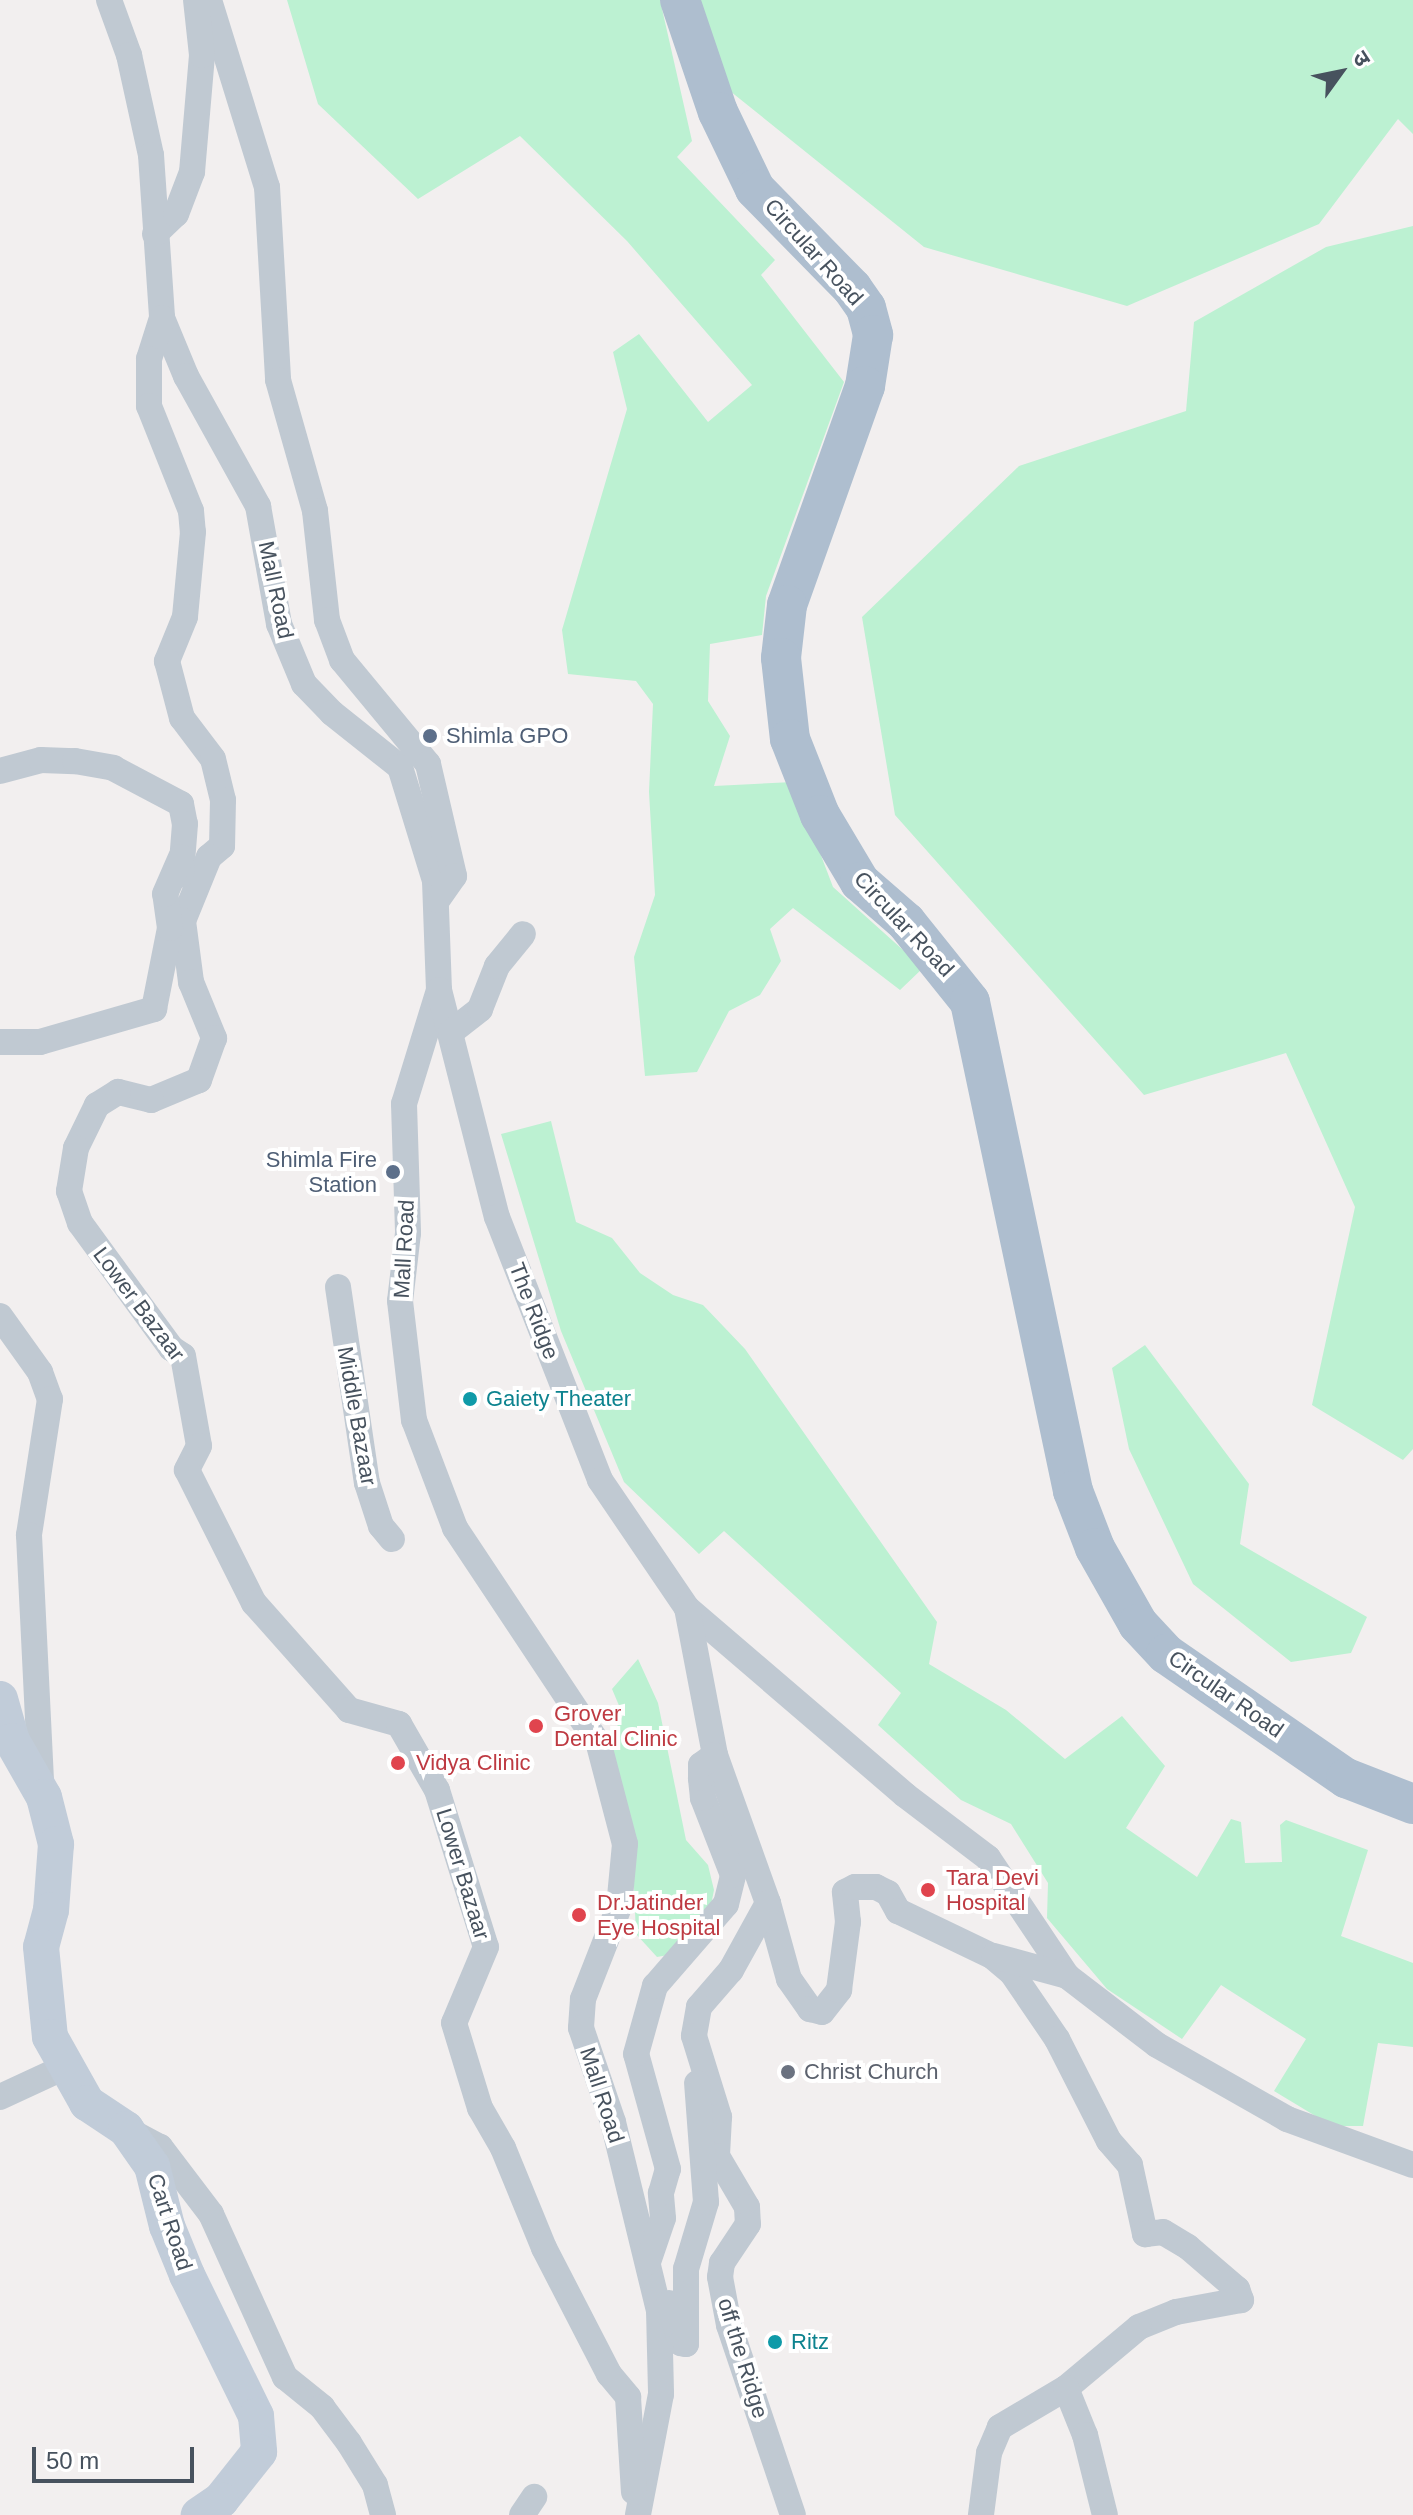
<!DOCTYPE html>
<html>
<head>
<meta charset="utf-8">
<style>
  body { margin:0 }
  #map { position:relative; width:1413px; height:2515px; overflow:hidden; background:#f2efef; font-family:Arial,"Noto Sans Devanagari",sans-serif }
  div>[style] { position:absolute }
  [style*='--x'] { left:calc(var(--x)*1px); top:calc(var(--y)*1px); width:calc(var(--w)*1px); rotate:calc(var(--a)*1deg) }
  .green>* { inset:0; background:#bcf1d2 }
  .street>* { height:26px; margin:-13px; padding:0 13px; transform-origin:13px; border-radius:13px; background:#c0c9d2 }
  .secondary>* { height:36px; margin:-18px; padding:0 18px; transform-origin:18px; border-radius:18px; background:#c1ccd9 }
  .primary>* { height:40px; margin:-20px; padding:0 20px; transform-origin:20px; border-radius:20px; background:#aebecf }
  .dots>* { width:22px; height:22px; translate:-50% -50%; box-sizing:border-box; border:4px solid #fff; border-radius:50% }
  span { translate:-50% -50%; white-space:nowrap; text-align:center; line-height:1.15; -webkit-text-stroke:8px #fff; paint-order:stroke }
  .street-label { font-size:22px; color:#47525e }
  .service-label { font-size:22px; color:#4e5e75 }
  .left { translate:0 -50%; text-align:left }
  .right { translate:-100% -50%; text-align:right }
  .culture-label { font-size:22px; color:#0d838f }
  .health-label { font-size:22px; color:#be3a42 }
  .worship-label { font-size:22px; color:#5b616d }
  .north { position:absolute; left:1301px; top:32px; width:80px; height:80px; -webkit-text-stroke:6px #fff; paint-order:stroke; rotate:57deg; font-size:22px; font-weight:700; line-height:32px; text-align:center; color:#47525e }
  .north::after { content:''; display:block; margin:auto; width:28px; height:36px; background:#47525e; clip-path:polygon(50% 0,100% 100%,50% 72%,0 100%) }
  .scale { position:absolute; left:32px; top:2447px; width:162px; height:36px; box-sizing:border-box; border:4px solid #47525e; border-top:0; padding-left:10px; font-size:24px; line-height:28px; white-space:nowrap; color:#47525e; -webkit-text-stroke:6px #fff; paint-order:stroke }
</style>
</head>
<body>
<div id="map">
  <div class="green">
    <i style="clip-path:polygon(287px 0,660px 0,692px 141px,677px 157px,775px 260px,761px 275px,844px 382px,766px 596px,762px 635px,710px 644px,708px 701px,730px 736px,714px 786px,793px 782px,833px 887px,923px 968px,900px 990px,793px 908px,770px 929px,781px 961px,760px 995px,729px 1011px,697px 1072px,645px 1076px,634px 957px,655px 895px,649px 792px,653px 704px,636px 681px,568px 674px,562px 630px,627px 409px,613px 352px,639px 334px,708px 422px,752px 385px,627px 241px,520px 136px,418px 199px,318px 104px)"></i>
    <i style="clip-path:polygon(698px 0,1413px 0,1413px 134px,1398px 119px,1319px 224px,1127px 306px,924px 247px,720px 83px)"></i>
    <i style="clip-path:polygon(1413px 226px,1413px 1449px,1403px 1460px,1312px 1405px,1355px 1207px,1286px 1053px,1144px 1095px,895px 815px,862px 617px,1019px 466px,1186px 411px,1194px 322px,1326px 247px)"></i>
    <i style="clip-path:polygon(551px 1121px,576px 1222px,612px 1238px,640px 1273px,673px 1295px,703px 1305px,745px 1349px,937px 1622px,929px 1664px,1006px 1710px,1065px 1759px,1122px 1716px,1165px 1766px,1126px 1828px,1197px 1877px,1231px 1819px,1241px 1822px,1245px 1863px,1282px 1862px,1280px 1825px,1286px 1820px,1368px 1850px,1341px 1936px,1413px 1963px,1413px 2047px,1378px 2043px,1363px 2126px,1332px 2126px,1274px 2091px,1306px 2039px,1221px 1985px,1182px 2039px,1107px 1989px,1047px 1918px,1048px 1883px,1011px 1824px,961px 1800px,878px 1725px,901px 1693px,724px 1531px,699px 1554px,624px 1482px,561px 1331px,501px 1134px)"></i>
    <i style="clip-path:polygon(1145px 1345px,1249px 1484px,1240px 1544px,1367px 1617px,1351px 1653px,1291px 1662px,1193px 1584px,1129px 1449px,1112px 1368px)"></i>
    <i style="clip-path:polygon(638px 1659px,658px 1703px,686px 1840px,708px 1865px,714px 1890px,708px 1920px,679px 1953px,657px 1957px,636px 1934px,632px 1843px,609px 1742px,623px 1715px,612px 1689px)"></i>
  </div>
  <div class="street">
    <i style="--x:109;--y:0;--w:59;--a:70"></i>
    <i style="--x:129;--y:55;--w:102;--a:77.6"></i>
    <i style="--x:151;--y:155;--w:163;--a:86.1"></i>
    <i style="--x:162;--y:318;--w:63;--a:67.5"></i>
    <i style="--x:186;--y:376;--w:149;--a:61"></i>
    <i style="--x:258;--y:506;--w:120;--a:79.9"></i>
    <i style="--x:279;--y:624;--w:65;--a:67.4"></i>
    <i style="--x:304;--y:684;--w:40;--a:46"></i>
    <i style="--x:332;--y:713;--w:87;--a:38.5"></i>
    <i style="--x:400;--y:767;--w:119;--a:72.9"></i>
    <i style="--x:435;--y:881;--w:109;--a:87.9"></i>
    <i style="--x:439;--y:990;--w:119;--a:107.1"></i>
    <i style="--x:404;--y:1104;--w:129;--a:88.2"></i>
    <i style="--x:408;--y:1233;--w:68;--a:96.7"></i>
    <i style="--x:400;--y:1301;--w:120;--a:83.3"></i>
    <i style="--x:414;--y:1420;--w:116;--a:69.2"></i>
    <i style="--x:455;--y:1528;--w:260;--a:56.4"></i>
    <i style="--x:599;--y:1745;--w:102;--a:75.3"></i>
    <i style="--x:625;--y:1844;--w:63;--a:95.4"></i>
    <i style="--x:619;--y:1907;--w:99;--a:111.4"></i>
    <i style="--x:583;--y:1999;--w:29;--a:94"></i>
    <i style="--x:581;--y:2028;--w:99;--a:71.2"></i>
    <i style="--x:613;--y:2122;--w:194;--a:76.3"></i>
    <i style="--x:659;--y:2310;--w:84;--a:88.6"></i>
    <i style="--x:661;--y:2394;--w:123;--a:100.8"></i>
    <i style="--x:209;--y:0;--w:196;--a:72.8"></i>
    <i style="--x:267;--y:187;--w:193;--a:86.7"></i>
    <i style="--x:278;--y:380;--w:136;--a:74.2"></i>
    <i style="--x:315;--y:511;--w:110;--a:83.7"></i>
    <i style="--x:327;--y:620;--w:43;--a:69.4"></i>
    <i style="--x:342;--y:660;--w:135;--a:50.4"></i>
    <i style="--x:428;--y:764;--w:115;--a:76.9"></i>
    <i style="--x:454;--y:876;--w:29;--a:125"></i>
    <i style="--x:155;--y:234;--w:29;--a:-44"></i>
    <i style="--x:176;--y:214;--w:45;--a:-69.1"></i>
    <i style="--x:192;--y:172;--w:117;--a:-85.1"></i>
    <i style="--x:202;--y:55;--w:55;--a:-96.2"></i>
    <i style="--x:162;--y:318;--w:43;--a:107.6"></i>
    <i style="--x:149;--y:359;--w:47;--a:90"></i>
    <i style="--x:149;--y:406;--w:113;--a:68.2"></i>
    <i style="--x:191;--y:511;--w:21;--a:85"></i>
    <i style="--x:193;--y:532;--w:85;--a:95.4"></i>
    <i style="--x:185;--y:617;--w:48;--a:112.2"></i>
    <i style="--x:167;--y:661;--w:59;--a:75.3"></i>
    <i style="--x:182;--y:718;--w:51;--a:52.9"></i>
    <i style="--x:213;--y:759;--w:42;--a:76.3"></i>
    <i style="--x:223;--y:800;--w:46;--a:91.2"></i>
    <i style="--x:222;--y:846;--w:17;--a:140"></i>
    <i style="--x:209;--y:857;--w:69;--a:112.1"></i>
    <i style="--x:183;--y:921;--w:62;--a:82.5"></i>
    <i style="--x:191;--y:982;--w:61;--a:67.7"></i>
    <i style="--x:214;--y:1038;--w:45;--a:109.7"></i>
    <i style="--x:199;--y:1080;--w:52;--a:157.4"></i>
    <i style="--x:151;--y:1100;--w:34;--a:-166"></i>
    <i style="--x:118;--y:1092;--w:25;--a:148"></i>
    <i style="--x:97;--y:1105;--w:48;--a:116"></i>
    <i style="--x:76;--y:1148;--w:44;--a:99.2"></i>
    <i style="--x:69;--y:1191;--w:34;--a:71"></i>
    <i style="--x:80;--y:1223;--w:155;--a:53.9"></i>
    <i style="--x:171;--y:1348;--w:14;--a:34"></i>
    <i style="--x:183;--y:1356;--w:91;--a:79.9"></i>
    <i style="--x:199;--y:1446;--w:27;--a:117"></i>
    <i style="--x:187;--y:1470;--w:149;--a:63.3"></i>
    <i style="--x:254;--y:1603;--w:143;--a:48.4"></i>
    <i style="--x:349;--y:1710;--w:52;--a:15.6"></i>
    <i style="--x:399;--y:1724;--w:76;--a:60.1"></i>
    <i style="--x:437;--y:1790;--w:164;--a:72.7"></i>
    <i style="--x:486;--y:1947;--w:82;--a:112.8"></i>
    <i style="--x:454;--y:2023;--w:89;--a:73"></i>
    <i style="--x:480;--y:2108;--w:46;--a:60.1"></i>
    <i style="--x:503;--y:2148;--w:108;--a:67.7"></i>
    <i style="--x:544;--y:2248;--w:142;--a:62.7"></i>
    <i style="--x:609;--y:2374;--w:30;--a:50"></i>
    <i style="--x:628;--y:2397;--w:95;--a:86.4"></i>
    <i style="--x:0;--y:771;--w:42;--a:-15"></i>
    <i style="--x:41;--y:760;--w:34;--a:2"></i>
    <i style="--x:75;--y:761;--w:39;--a:10"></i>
    <i style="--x:113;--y:768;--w:77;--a:27.9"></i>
    <i style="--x:181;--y:804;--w:20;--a:79"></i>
    <i style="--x:185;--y:824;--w:51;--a:94.5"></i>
    <i style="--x:439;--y:990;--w:234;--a:75.7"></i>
    <i style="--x:497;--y:1217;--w:282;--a:68.6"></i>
    <i style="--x:600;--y:1480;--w:155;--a:55.8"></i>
    <i style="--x:687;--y:1608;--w:287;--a:40.6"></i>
    <i style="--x:905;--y:1795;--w:104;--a:37.2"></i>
    <i style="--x:988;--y:1858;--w:142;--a:56.2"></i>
    <i style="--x:1067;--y:1976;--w:113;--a:37.5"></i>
    <i style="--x:1157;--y:2045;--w:150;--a:29.6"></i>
    <i style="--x:1287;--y:2119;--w:134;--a:20.1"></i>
    <i style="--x:451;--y:1032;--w:37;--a:-38"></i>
    <i style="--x:480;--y:1009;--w:46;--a:-68.4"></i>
    <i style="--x:497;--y:966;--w:41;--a:-50.9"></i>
    <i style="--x:0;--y:1042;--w:40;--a:0"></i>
    <i style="--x:40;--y:1042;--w:119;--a:-16.1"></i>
    <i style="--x:154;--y:1009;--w:83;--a:-78.8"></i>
    <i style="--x:170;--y:928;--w:34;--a:-98"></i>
    <i style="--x:165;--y:894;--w:40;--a:-66.6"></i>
    <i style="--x:338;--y:1287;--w:198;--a:81.6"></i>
    <i style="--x:367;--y:1483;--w:45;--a:72"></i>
    <i style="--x:381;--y:1526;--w:17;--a:50"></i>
    <i style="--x:0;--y:1316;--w:69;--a:54.5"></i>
    <i style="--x:40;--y:1372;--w:29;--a:70"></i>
    <i style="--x:50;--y:1399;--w:138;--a:98.8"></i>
    <i style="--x:29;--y:1535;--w:244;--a:87.2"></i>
    <i style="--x:687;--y:1608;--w:150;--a:79.2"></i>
    <i style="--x:715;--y:1755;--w:157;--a:70.3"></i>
    <i style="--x:768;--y:1903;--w:79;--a:74.6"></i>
    <i style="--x:789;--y:1979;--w:37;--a:55"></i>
    <i style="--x:810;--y:2009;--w:12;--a:14"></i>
    <i style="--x:822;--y:2012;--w:28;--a:-52"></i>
    <i style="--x:839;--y:1990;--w:69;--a:-82.5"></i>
    <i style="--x:848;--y:1922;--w:30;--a:-96"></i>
    <i style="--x:845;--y:1892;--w:11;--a:-27"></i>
    <i style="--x:855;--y:1887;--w:21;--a:0"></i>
    <i style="--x:876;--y:1887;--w:13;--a:27"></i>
    <i style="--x:888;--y:1893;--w:21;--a:61"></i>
    <i style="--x:898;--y:1911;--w:104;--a:25.6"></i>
    <i style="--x:992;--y:1956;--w:26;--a:40"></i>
    <i style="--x:1012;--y:1973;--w:80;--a:55.7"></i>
    <i style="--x:1057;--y:2039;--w:114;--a:63"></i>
    <i style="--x:1109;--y:2141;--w:32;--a:49"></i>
    <i style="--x:1130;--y:2165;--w:71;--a:77.7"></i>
    <i style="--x:1145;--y:2234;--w:18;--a:-6"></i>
    <i style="--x:1163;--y:2232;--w:29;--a:31"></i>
    <i style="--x:1188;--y:2247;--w:65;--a:40.6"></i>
    <i style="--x:1237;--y:2289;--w:12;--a:70"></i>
    <i style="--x:1241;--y:2300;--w:66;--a:169.5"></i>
    <i style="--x:1176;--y:2312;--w:40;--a:158"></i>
    <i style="--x:1139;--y:2327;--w:95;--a:140.1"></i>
    <i style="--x:1066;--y:2388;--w:77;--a:149.4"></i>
    <i style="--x:1000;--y:2427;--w:28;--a:113"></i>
    <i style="--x:989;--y:2453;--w:63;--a:97.4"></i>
    <i style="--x:768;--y:1903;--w:77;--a:118.9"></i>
    <i style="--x:731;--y:1970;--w:49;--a:130.9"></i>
    <i style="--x:699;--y:2007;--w:29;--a:100"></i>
    <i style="--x:694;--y:2036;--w:85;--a:72.8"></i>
    <i style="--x:719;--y:2117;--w:39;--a:93"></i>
    <i style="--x:717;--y:2156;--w:59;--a:59.5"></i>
    <i style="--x:747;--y:2207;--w:17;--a:87"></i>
    <i style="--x:748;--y:2224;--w:47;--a:123.7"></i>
    <i style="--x:722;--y:2263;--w:14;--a:98"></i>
    <i style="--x:720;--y:2277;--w:49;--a:79.4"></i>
    <i style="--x:729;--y:2325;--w:200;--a:71.4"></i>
    <i style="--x:994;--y:1956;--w:76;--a:15.3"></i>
    <i style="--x:0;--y:2097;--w:72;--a:-24.8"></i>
    <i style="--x:139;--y:2136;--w:24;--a:28"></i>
    <i style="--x:160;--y:2147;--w:84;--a:52.7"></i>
    <i style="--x:211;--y:2214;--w:179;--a:65.6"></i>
    <i style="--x:285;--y:2377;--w:48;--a:39"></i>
    <i style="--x:322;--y:2407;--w:45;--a:53.1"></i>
    <i style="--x:349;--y:2443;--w:49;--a:58.2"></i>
    <i style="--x:375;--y:2485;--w:31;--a:75"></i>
    <i style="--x:648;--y:2262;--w:46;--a:-71.2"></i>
    <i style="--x:663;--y:2218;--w:25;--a:-95"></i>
    <i style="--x:661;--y:2193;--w:25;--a:-74"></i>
    <i style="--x:668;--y:2169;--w:119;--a:-105.5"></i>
    <i style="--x:636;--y:2054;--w:71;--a:-74.4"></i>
    <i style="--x:655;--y:1986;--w:108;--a:-49.1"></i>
    <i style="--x:726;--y:1904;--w:30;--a:-76"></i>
    <i style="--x:733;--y:1875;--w:83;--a:-111.3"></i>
    <i style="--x:703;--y:1798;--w:20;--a:-96"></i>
    <i style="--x:701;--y:1778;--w:13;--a:-90"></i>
    <i style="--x:701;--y:1765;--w:17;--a:-36"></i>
    <i style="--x:669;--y:2303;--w:42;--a:73.3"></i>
    <i style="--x:681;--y:2343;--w:5;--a:11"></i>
    <i style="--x:686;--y:2344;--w:75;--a:-90"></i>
    <i style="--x:686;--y:2269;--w:70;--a:-73.4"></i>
    <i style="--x:706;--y:2202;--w:119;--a:-94.3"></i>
    <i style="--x:1066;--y:2388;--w:51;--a:68"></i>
    <i style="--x:1085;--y:2435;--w:82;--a:76"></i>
    <i style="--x:522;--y:2515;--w:22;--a:-56"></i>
  </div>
  <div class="secondary">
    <i style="--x:0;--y:1699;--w:44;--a:74.1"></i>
    <i style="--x:12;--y:1741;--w:64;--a:60.3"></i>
    <i style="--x:44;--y:1797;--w:49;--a:75.7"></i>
    <i style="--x:56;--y:1844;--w:66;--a:94.3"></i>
    <i style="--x:51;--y:1910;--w:38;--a:105"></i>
    <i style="--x:41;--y:1947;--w:90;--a:84.3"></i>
    <i style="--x:50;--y:2037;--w:76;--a:60.7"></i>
    <i style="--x:87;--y:2103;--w:47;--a:33.7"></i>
    <i style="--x:126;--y:2129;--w:45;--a:54.9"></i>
    <i style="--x:152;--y:2166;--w:62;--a:76"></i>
    <i style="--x:167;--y:2226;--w:53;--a:67.8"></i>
    <i style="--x:187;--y:2275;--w:157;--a:63.9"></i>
    <i style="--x:256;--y:2416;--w:36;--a:85"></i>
    <i style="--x:259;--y:2452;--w:61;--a:128.4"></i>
    <i style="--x:221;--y:2500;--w:27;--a:146"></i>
  </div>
  <div class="primary">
    <i style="--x:680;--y:0;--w:118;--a:71.3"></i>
    <i style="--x:718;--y:112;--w:85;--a:64.3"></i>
    <i style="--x:755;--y:189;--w:139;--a:45.6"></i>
    <i style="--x:852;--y:288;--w:24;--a:55"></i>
    <i style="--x:866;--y:308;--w:28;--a:75"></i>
    <i style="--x:873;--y:335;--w:52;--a:98.9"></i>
    <i style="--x:865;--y:386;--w:232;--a:109.6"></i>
    <i style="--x:787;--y:605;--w:53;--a:96.5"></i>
    <i style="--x:781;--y:658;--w:81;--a:83.7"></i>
    <i style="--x:790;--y:739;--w:82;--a:68.5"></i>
    <i style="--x:820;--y:815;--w:78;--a:59.2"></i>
    <i style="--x:860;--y:882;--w:61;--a:41"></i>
    <i style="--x:906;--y:922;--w:102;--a:51.3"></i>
    <i style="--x:970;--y:1002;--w:500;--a:78.1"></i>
    <i style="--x:1073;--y:1491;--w:61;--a:68.9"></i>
    <i style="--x:1095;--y:1548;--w:87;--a:60.5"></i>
    <i style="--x:1138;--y:1624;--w:41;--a:47"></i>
    <i style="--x:1166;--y:1654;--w:219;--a:34.6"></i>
    <i style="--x:1346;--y:1778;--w:72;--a:21.2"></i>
  </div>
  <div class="dots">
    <i style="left:430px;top:736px;background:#5c6f8a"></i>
    <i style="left:393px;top:1172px;background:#5c6f8a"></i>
    <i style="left:470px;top:1399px;background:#0f9aa8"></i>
    <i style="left:536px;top:1726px;background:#e0444e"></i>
    <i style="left:398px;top:1763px;background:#e0444e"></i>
    <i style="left:928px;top:1890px;background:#e0444e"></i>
    <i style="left:579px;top:1915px;background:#e0444e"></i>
    <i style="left:788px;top:2072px;background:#6b7280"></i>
    <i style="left:775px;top:2342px;background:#0f9aa8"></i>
  </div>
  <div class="street-label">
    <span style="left:814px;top:252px;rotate:48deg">Circular Road</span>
    <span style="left:276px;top:590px;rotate:78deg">Mall Road</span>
    <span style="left:904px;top:924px;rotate:47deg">Circular Road</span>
    <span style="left:404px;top:1249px;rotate:-87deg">Mall Road</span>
    <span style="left:139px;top:1304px;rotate:53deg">Lower Bazaar</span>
    <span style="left:534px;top:1311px;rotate:69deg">The Ridge</span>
    <span style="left:357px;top:1416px;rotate:80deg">Middle Bazaar</span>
    <span style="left:1226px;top:1694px;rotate:35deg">Circular Road</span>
    <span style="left:463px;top:1874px;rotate:73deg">Lower Bazaar</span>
    <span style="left:602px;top:2095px;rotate:72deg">Mall Road</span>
    <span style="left:170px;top:2222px;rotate:72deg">Cart Road</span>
    <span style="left:743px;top:2358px;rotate:73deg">off the Ridge</span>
  </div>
  <div class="service-label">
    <span class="left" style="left:446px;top:736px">Shimla GPO</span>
    <span class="right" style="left:377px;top:1172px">Shimla Fire<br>Station</span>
  </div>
  <div class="culture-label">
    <span class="left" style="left:486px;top:1399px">Gaiety Theater</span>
    <span class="left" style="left:791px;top:2342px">Ritz</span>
  </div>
  <div class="health-label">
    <span class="left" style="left:554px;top:1726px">Grover<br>Dental Clinic</span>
    <span class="left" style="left:416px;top:1763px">Vidya Clinic</span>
    <span class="left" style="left:946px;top:1890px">Tara Devi<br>Hospital</span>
    <span class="left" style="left:597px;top:1915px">Dr.Jatinder<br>Eye Hospital</span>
  </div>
  <div class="worship-label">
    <span class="left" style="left:804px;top:2072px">Christ Church</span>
  </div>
  <div class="north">उ</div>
  <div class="scale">50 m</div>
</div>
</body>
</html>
